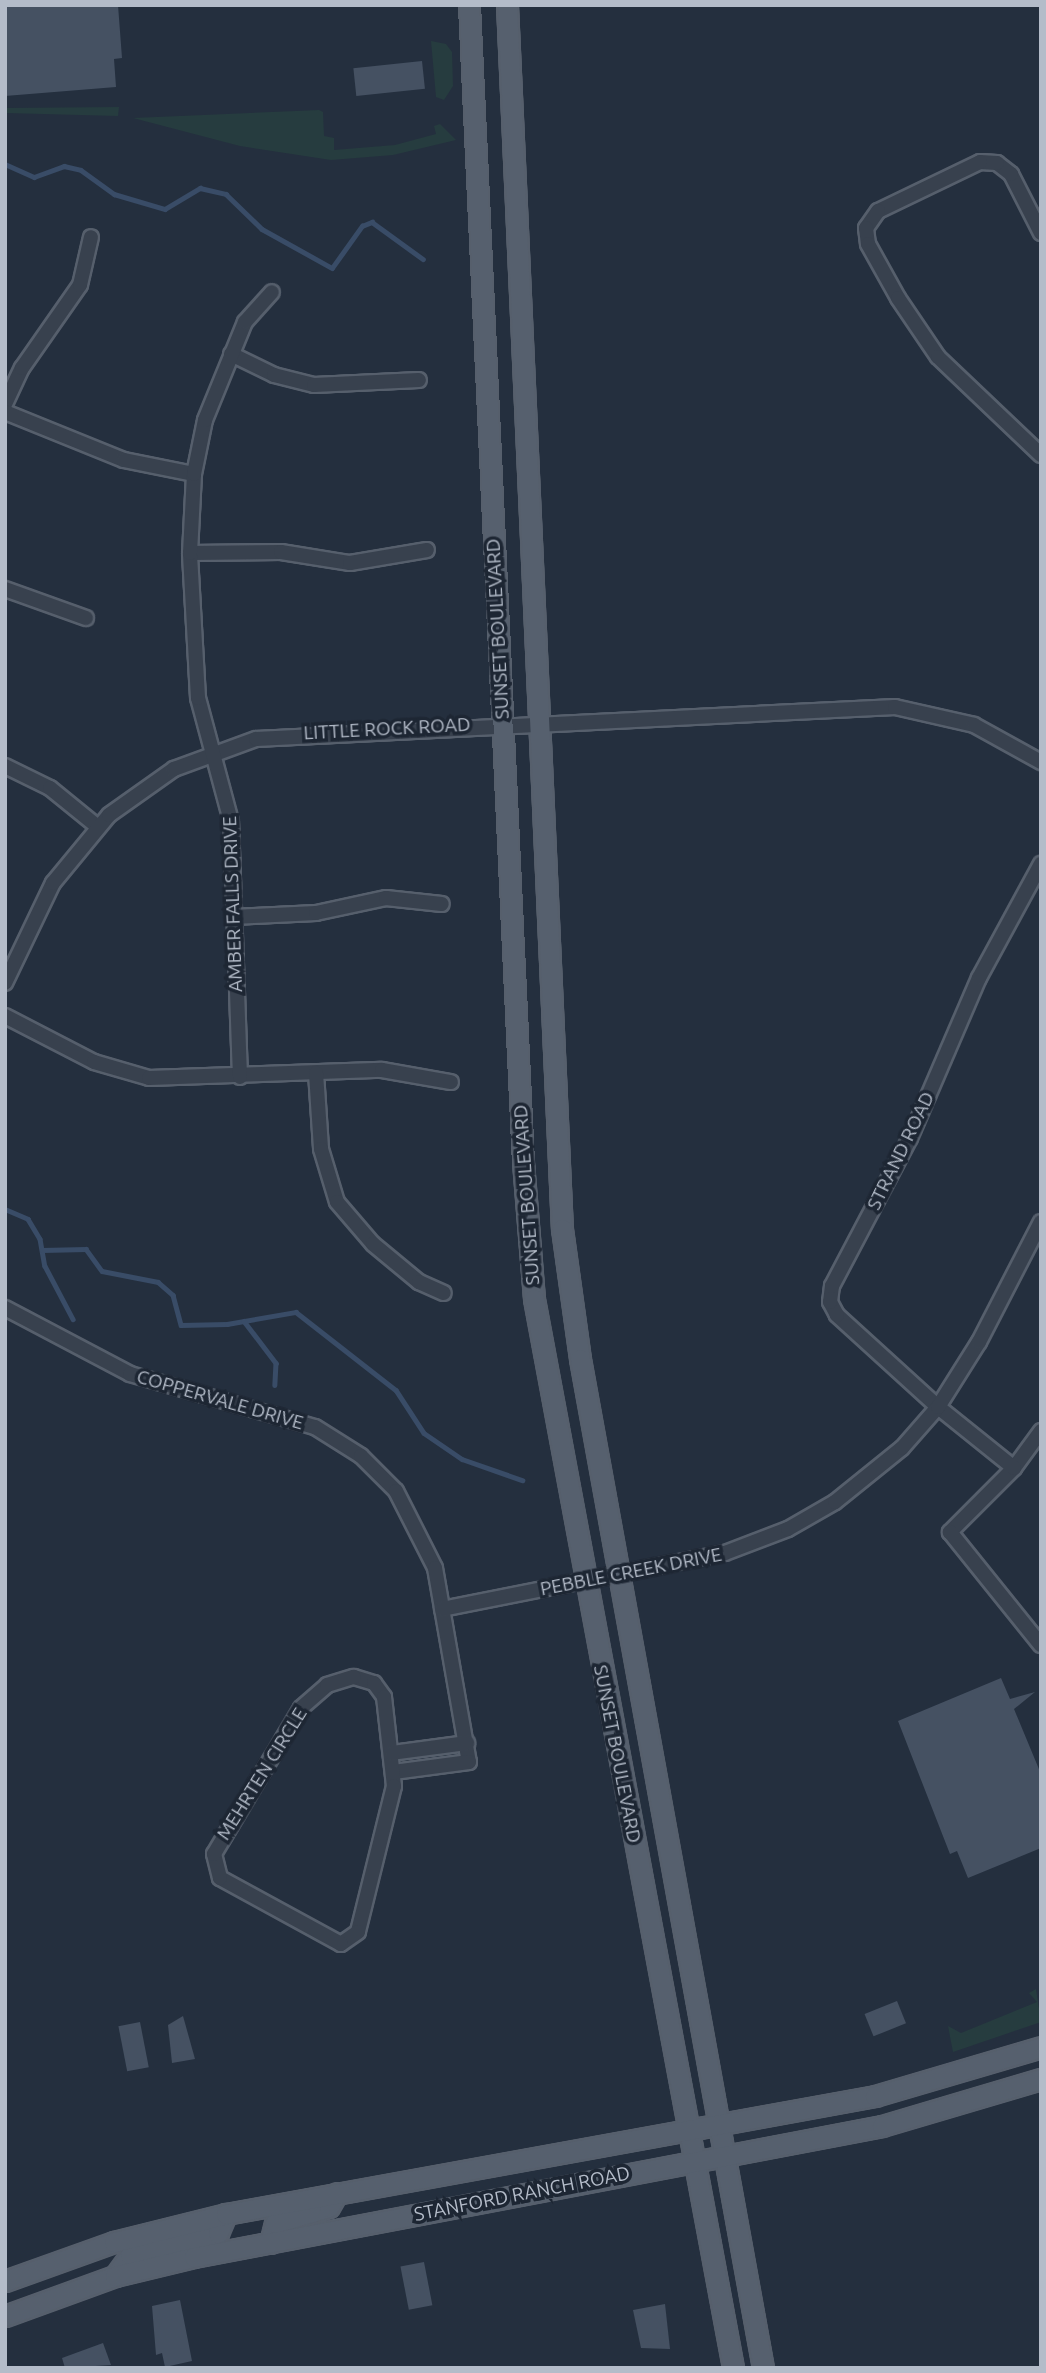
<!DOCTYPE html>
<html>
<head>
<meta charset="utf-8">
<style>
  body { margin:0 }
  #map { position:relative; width:1046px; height:2373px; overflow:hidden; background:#242f3e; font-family:Ubuntu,sans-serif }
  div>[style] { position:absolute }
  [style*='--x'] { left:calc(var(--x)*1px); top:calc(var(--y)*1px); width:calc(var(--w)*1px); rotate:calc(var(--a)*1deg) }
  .green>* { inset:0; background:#263c3f }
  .stream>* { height:4.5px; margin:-2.25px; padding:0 2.25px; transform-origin:2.25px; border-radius:2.25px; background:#394c67 }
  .building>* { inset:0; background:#455162; transform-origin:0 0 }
  .roads { filter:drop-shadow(2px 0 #565f6c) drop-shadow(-2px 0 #565f6c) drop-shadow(0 2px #565f6c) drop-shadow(0 -2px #565f6c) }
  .minor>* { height:14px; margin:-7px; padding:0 7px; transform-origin:7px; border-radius:7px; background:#38414e }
  .major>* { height:19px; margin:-9.5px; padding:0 9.5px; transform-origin:9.5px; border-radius:9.5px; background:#56606e }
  span { translate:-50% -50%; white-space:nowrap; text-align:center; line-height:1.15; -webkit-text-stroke:7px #1d2633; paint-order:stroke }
  .street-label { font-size:19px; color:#b4bcc9 }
  .frame { position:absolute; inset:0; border:7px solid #b4bcc9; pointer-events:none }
</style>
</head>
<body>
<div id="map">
  <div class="green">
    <i style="clip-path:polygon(431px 41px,446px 44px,452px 52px,453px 86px,444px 100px,436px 97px)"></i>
    <i style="clip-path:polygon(119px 107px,118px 116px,5px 113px,5px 108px)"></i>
    <i style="clip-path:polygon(319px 110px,323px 112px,324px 136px,334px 138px,334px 150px,395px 145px,436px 134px,434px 126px,440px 124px,456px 140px,393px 155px,331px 160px,240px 146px,133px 118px)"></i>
    <i style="clip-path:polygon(1036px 1989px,1041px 2022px,953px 2052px,948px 2026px,961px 2033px,1037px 2002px,1029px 1993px)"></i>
  </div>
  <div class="stream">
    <i style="--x:5;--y:164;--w:32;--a:24"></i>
    <i style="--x:34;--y:177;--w:32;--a:-20"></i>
    <i style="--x:64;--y:166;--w:17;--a:13"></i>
    <i style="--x:81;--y:170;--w:41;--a:36"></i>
    <i style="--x:114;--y:194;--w:53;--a:16.4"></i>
    <i style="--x:165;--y:209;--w:41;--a:-31"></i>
    <i style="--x:200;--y:188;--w:27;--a:13"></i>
    <i style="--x:226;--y:194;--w:50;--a:44.2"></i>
    <i style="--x:262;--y:229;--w:80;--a:29.1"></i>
    <i style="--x:332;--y:268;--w:52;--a:-54.5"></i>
    <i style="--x:362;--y:226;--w:11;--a:-22"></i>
    <i style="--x:372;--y:222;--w:63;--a:36"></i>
    <i style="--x:5;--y:1209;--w:25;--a:23"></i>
    <i style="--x:28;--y:1219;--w:23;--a:59"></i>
    <i style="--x:40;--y:1239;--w:27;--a:80"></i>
    <i style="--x:45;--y:1266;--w:60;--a:62.2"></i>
    <i style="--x:42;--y:1250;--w:44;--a:-1.3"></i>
    <i style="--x:86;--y:1249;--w:27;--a:54"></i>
    <i style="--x:102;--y:1271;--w:57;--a:11.1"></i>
    <i style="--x:158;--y:1282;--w:20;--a:41"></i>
    <i style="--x:173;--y:1295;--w:31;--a:75"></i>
    <i style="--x:181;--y:1325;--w:46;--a:-1.2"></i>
    <i style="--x:227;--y:1324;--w:70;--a:-9.9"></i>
    <i style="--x:296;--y:1312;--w:127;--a:38"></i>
    <i style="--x:396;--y:1390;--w:51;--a:56.9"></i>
    <i style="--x:424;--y:1433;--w:46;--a:34.4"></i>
    <i style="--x:462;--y:1459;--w:64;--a:19.3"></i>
    <i style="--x:244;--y:1321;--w:53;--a:52.7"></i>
    <i style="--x:276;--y:1363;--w:22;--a:93"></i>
  </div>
  <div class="building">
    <i style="clip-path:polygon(5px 5px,118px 5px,122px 58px,114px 59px,116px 87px,5px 96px)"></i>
    <i style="left:422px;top:61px;width:28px;height:69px;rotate:84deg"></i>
    <i style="clip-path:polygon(1001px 1678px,1010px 1699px,1035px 1692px,1014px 1709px,1041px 1774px,1041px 1848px,968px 1878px,957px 1851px,950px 1854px,898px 1721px)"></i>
    <i style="left:897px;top:2001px;width:24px;height:35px;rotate:68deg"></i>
    <i style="clip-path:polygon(183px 2016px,195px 2059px,172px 2063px,168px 2025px)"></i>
    <i style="left:140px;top:2022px;width:46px;height:22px;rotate:79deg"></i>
    <i style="left:424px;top:2262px;width:44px;height:24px;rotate:79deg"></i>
    <i style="clip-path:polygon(180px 2300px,192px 2361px,165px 2367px,162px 2353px,156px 2355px,152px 2306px)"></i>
    <i style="clip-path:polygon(665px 2304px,670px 2349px,641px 2348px,633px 2310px)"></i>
    <i style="clip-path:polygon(103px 2343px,111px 2365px,65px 2368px,62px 2358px)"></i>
  </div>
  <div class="roads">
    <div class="minor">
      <i style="--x:1041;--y:233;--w:66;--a:-117"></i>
      <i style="--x:1011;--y:174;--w:18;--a:-142"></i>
      <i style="--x:997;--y:163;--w:17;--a:-177"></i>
      <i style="--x:980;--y:162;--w:113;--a:154.3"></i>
      <i style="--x:878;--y:211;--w:21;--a:125"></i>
      <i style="--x:866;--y:228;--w:16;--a:83"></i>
      <i style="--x:868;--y:244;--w:62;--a:60.9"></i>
      <i style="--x:898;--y:298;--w:71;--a:55.9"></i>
      <i style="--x:938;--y:357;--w:142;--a:43.6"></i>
      <i style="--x:231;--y:354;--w:48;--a:26"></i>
      <i style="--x:274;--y:375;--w:41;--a:14"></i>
      <i style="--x:314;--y:385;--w:105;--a:-2.7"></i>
      <i style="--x:5;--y:404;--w:40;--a:-65"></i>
      <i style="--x:22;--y:368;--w:101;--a:-55.1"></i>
      <i style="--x:80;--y:285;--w:49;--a:-77.1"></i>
      <i style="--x:5;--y:412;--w:128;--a:22"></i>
      <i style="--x:124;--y:460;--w:71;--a:11.3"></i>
      <i style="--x:190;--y:553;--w:91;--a:-0.6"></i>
      <i style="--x:281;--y:552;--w:70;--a:9.1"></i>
      <i style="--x:350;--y:563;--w:78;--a:-9.6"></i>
      <i style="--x:5;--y:589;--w:86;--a:19.7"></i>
      <i style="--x:5;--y:766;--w:50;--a:26.1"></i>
      <i style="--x:50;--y:788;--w:62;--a:39.1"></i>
      <i style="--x:233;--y:917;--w:83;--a:-2.8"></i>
      <i style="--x:316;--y:913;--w:72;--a:-12.1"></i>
      <i style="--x:386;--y:898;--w:56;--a:6.1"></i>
      <i style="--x:5;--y:983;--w:111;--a:-64.4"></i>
      <i style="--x:53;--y:883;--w:88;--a:-50.5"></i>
      <i style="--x:109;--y:815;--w:80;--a:-35.3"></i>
      <i style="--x:174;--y:769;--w:87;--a:-20.1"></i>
      <i style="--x:256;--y:739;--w:640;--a:-2.87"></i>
      <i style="--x:895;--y:707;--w:81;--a:12.8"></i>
      <i style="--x:974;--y:725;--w:77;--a:28.9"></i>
      <i style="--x:5;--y:1016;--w:100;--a:27.3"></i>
      <i style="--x:94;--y:1062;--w:57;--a:16.2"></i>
      <i style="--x:149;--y:1078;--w:233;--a:-2"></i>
      <i style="--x:382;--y:1070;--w:70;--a:9.9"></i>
      <i style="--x:316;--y:1073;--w:76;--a:86.2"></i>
      <i style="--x:321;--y:1149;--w:55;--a:73.2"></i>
      <i style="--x:337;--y:1202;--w:55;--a:49.4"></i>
      <i style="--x:373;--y:1244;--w:60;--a:39.6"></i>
      <i style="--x:419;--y:1282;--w:27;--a:24"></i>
      <i style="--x:240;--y:1077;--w:256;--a:-92"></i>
      <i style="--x:231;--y:821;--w:127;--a:-105"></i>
      <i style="--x:198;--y:698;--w:145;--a:-93.2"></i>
      <i style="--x:190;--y:553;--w:79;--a:-87.1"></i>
      <i style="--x:194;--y:474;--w:55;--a:-78.5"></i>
      <i style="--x:205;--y:420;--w:106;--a:-67.8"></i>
      <i style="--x:245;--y:322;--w:40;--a:-48"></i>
      <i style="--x:5;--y:1308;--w:141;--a:27.8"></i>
      <i style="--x:130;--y:1374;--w:192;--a:16"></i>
      <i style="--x:315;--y:1427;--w:54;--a:32.2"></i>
      <i style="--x:361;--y:1456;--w:49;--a:45"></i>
      <i style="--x:396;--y:1491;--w:86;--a:63.1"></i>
      <i style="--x:435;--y:1568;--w:197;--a:80.1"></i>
      <i style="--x:469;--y:1762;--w:76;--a:172.4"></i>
      <i style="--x:1041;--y:1431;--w:46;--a:126.1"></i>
      <i style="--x:1014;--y:1468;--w:91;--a:135"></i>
      <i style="--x:950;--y:1532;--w:145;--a:51.2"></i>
      <i style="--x:1014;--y:1468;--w:97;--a:-141.2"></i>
      <i style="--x:938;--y:1407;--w:137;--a:-137.7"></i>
      <i style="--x:837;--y:1315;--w:15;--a:-118"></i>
      <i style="--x:830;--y:1302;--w:16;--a:-83"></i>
      <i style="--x:832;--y:1286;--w:167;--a:-62.2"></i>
      <i style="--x:910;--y:1138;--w:174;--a:-66.7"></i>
      <i style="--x:979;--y:978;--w:130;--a:-61.5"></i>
      <i style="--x:442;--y:1609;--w:288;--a:-11.2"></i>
      <i style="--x:725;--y:1553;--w:67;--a:-20.9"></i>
      <i style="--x:788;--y:1529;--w:54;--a:-29.9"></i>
      <i style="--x:835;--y:1502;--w:86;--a:-38.9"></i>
      <i style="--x:902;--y:1448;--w:55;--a:-48.7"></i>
      <i style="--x:938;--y:1407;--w:77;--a:-57.8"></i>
      <i style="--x:979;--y:1342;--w:135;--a:-62.7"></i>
      <i style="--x:354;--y:1677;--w:21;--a:17"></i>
      <i style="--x:374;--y:1683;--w:17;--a:54"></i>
      <i style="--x:384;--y:1697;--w:90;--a:83.6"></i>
      <i style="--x:394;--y:1786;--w:150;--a:103.9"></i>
      <i style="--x:358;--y:1932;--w:21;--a:145"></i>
      <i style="--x:341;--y:1944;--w:138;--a:-151.4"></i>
      <i style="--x:220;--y:1878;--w:25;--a:-104"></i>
      <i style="--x:214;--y:1854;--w:170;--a:-59.2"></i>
      <i style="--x:301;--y:1708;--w:35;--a:-41"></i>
      <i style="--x:327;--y:1685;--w:28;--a:-17"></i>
      <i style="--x:392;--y:1753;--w:76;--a:-7.6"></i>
    </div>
    <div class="major">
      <i style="--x:469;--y:5;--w:1158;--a:87.33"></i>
      <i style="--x:523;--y:1162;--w:137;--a:85.4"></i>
      <i style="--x:534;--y:1299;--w:1087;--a:79.45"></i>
      <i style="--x:507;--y:5;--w:1225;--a:87.43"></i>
      <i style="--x:562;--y:1229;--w:131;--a:82.1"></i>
      <i style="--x:580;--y:1359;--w:1025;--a:79.72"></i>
      <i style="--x:270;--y:2243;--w:21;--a:-76"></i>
      <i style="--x:275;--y:2223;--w:56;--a:-16.5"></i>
      <i style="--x:329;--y:2207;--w:16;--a:-60"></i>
      <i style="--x:115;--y:2276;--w:26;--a:-54"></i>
      <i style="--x:130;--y:2255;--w:91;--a:-14"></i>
      <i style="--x:218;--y:2233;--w:21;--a:-67"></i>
      <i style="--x:5;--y:2281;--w:116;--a:-19.7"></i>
      <i style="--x:114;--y:2242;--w:115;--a:-14"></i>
      <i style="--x:226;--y:2214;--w:660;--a:-10.3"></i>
      <i style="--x:875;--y:2096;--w:173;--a:-16.4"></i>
      <i style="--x:5;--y:2316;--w:117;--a:-20"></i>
      <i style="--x:115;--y:2276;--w:81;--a:-13.5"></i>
      <i style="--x:194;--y:2257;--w:700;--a:-10.78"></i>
      <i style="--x:882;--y:2126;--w:166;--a:-16.5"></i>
    </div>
  </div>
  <div class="street-label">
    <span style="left:498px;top:629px;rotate:-93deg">SUNSET BOULEVARD</span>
    <span style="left:387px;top:729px;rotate:-3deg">LITTLE ROCK ROAD</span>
    <span style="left:233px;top:904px;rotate:-92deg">AMBER FALLS DRIVE</span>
    <span style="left:901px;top:1151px;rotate:-64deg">STRAND ROAD</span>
    <span style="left:527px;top:1195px;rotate:-94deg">SUNSET BOULEVARD</span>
    <span style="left:220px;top:1400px;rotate:16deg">COPPERVALE DRIVE</span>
    <span style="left:631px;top:1572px;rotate:-11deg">PEBBLE CREEK DRIVE</span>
    <span style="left:617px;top:1754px;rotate:79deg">SUNSET BOULEVARD</span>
    <span style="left:262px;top:1774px;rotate:-58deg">MEHRTEN CIRCLE</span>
    <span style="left:522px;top:2194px;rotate:-11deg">STANFORD RANCH ROAD</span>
  </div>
  <div class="frame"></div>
</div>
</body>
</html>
